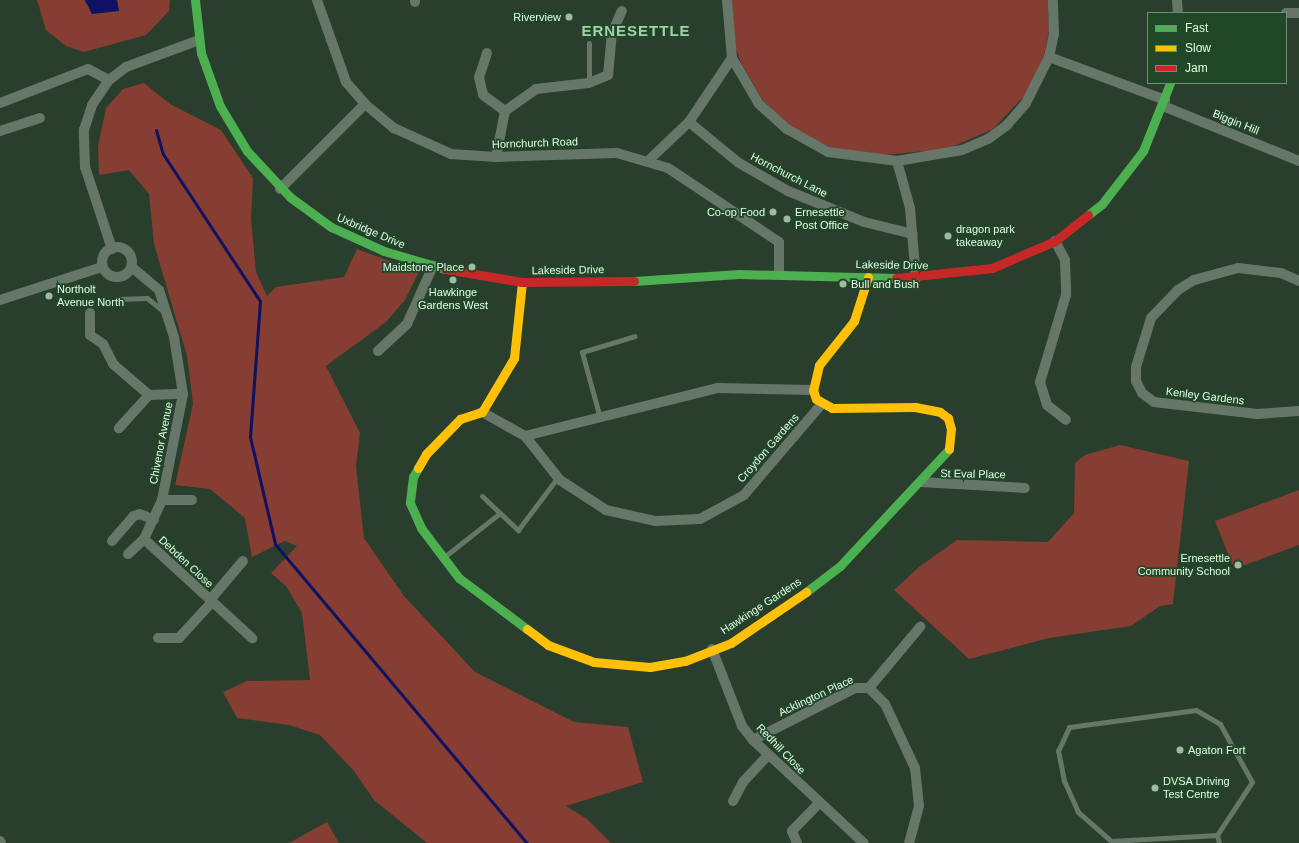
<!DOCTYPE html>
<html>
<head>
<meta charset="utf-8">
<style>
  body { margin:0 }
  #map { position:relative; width:1299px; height:843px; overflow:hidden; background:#293e2d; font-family:Arial,sans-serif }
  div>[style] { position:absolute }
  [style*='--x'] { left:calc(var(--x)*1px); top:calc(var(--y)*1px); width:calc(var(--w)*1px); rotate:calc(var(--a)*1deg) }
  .green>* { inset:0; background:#863d32 }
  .water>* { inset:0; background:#0f1164 }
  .stream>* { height:3px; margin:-1.5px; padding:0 1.5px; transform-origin:1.5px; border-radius:1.5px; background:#0f1164 }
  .lane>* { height:5px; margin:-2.5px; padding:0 2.5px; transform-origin:2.5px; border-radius:2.5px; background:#667668 }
  .street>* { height:10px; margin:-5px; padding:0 5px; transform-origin:5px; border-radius:5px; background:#667668 }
  .street>.ring { margin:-5px; padding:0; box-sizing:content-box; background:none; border:10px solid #667668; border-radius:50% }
  .fast>* { height:9px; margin:-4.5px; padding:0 4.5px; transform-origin:4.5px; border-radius:4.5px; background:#4caf50 }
  .slow>* { height:9px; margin:-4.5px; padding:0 4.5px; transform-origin:4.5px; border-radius:4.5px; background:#ffc107 }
  .jam>* { height:9px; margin:-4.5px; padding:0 4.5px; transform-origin:4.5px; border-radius:4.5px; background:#c62828 }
  .dots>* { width:11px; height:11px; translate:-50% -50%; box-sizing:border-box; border:2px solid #204728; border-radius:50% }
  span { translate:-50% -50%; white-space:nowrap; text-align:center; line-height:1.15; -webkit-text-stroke:3.5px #204728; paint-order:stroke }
  .poi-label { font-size:11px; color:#e5fbe7 }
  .right { translate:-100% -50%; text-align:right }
  .left { translate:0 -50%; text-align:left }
  .street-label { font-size:11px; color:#e5fbe7 }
  .district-label { font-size:15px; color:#a4cfaa; font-weight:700; letter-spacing:1px }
  .legend { position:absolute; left:1147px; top:12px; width:140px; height:72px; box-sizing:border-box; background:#204728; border:1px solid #6f8f74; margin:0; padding:5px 7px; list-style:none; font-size:12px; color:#e5fbe7 }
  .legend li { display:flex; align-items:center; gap:8px; height:20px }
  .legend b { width:20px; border:1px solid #6f8f74 }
</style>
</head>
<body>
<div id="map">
  <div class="green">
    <i style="clip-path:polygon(37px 0,85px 0,86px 4px,119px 11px,117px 0,170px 0,169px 11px,146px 35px,84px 52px,66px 46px,46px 30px)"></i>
    <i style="clip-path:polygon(731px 0,1048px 0,1049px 31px,1044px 55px,1028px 92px,993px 129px,947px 149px,883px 155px,832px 148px,798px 132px,779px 117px,763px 100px,742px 65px,735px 47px)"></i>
    <i style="clip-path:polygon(144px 83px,170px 104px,221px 130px,253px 178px,251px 219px,256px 272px,267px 296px,276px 287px,344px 277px,357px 249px,419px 272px,405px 300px,386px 322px,326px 366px,360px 433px,356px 466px,364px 538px,404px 596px,475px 672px,574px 722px,628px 727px,643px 782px,566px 806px,587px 819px,611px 843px,427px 843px,374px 800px,354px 771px,320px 735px,289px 725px,237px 718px,223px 692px,247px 681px,310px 680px,302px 613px,286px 586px,271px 573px,297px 546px,285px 541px,252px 557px,245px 518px,210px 489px,175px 485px,193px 404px,187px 356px,154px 244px,149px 194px,129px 170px,99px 175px,98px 146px,106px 108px,123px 89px)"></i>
    <i style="clip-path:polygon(1120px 445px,1189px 461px,1173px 604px,1160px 606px,1131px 626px,1049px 638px,969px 659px,894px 590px,919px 567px,957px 540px,1048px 542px,1074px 513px,1075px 463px,1085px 455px)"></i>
    <i style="clip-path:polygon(1299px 490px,1299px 545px,1234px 569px,1215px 521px)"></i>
    <i style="clip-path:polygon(327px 822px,339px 843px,289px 843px)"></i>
  </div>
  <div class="water">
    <i style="clip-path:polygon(85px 0,117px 0,119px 11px,92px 14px)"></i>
  </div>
  <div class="stream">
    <i style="--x:156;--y:130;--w:25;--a:74"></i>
    <i style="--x:163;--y:154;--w:176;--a:56.6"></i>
    <i style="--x:260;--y:301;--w:136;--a:94.2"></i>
    <i style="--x:250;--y:437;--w:110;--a:76.8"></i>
    <i style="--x:275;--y:544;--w:391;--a:49.9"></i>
  </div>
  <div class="lane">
    <i style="--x:589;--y:83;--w:40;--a:-90"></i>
    <i style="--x:117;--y:299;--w:30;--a:-2"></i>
    <i style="--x:147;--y:298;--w:21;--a:39"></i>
    <i style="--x:600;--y:418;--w:68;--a:-105.3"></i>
    <i style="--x:582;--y:352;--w:55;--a:-16.8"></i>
    <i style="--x:482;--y:496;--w:50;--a:43.4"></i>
    <i style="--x:518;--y:530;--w:66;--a:-53"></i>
    <i style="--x:444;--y:557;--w:71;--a:-38.2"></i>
    <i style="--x:1196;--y:710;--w:28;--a:30"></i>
    <i style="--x:1220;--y:724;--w:66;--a:61.1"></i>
    <i style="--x:1252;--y:782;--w:64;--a:123.4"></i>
    <i style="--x:1217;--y:835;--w:106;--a:176.8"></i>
    <i style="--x:1111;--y:841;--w:44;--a:-138.7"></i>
    <i style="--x:1078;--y:812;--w:34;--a:-114"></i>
    <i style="--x:1064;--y:781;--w:31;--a:-101"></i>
    <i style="--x:1058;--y:751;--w:26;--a:-65"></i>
    <i style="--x:1069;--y:727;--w:128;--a:-7.6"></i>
    <i style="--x:1217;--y:835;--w:8;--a:76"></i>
  </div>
  <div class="street">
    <i style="--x:317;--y:0;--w:87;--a:70.5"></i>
    <i style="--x:346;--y:82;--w:29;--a:49"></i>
    <i style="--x:365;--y:104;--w:38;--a:40"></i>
    <i style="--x:394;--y:128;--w:63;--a:24.5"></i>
    <i style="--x:451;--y:154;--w:45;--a:3.8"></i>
    <i style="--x:496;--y:157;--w:121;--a:-1.9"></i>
    <i style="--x:617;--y:153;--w:53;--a:16.4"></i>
    <i style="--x:668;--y:168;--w:133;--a:33.7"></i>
    <i style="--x:779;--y:242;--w:32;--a:90"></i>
    <i style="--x:727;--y:0;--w:58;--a:85.1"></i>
    <i style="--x:732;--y:58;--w:53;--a:59.6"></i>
    <i style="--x:759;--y:104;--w:38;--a:42"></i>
    <i style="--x:787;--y:129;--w:47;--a:29.3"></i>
    <i style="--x:828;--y:152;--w:70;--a:7.4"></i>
    <i style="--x:897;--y:161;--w:66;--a:-9.6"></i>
    <i style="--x:962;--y:150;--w:28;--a:-23"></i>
    <i style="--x:988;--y:139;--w:24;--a:-36"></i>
    <i style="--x:1007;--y:125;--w:29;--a:-49"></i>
    <i style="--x:1026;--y:103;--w:51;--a:-63.4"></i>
    <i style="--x:1049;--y:57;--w:24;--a:-78"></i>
    <i style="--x:1054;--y:34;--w:34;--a:-92"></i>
    <i style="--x:1177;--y:0;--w:13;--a:86"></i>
    <i style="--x:415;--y:2;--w:2;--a:-90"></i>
    <i style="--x:1286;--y:13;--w:13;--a:0"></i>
    <i style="--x:487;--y:53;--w:25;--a:108"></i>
    <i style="--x:479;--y:77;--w:18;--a:77"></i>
    <i style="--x:483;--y:95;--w:27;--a:36"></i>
    <i style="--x:505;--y:111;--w:38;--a:-35"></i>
    <i style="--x:536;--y:89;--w:53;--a:-6.5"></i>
    <i style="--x:589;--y:83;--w:21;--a:-23"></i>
    <i style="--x:608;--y:75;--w:42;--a:-84.6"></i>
    <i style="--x:612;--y:33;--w:24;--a:-66"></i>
    <i style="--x:1049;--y:57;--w:124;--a:20.3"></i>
    <i style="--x:0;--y:103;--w:94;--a:-21.1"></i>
    <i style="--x:88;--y:69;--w:24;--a:28"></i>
    <i style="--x:1163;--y:106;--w:147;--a:22"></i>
    <i style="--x:689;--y:122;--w:65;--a:39.4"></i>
    <i style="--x:739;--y:163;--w:56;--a:29.7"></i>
    <i style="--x:788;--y:191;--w:82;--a:22.2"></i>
    <i style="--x:864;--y:222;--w:50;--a:13.8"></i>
    <i style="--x:0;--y:131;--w:42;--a:-18"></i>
    <i style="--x:496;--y:157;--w:47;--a:-78.9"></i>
    <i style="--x:648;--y:161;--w:57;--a:-43.6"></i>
    <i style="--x:689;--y:122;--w:77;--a:-56.1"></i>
    <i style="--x:897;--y:161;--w:49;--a:74.5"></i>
    <i style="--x:910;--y:208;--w:71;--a:85.2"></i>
    <i style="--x:280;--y:189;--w:120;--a:-45"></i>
    <i style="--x:1055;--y:241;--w:21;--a:62"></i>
    <i style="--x:1065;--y:260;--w:35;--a:88"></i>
    <i style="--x:1066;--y:295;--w:91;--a:106.6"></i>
    <i style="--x:1040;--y:382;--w:24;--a:73"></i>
    <i style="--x:1047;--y:405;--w:24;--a:38"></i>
    <i class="ring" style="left:102px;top:247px;width:20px;height:20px"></i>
    <i style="--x:112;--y:249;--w:86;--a:-108.2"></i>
    <i style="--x:85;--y:167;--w:37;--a:-92"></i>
    <i style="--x:84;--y:130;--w:26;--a:-72"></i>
    <i style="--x:92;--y:105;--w:30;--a:-56"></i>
    <i style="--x:109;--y:80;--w:21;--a:-37"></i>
    <i style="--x:126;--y:67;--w:78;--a:-20.3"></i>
    <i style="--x:1299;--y:281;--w:20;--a:-156"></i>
    <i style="--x:1281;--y:273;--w:43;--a:-173.4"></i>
    <i style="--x:1238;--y:268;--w:46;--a:164.7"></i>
    <i style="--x:1194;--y:280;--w:19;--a:148"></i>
    <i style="--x:1178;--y:290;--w:39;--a:134"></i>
    <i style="--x:1151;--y:318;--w:51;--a:107"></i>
    <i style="--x:1136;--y:367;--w:14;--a:90"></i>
    <i style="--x:1136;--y:381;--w:13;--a:63"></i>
    <i style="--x:1142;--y:393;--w:15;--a:37"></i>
    <i style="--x:1154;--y:402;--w:104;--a:6.6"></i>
    <i style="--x:1257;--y:414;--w:42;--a:-4.1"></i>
    <i style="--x:0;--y:300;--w:107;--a:-17.9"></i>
    <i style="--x:90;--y:313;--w:22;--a:90"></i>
    <i style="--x:90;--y:335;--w:16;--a:35"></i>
    <i style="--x:103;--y:344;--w:22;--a:63"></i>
    <i style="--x:113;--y:364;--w:48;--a:40.7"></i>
    <i style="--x:149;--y:395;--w:45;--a:132.3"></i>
    <i style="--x:378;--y:351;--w:40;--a:-43"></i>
    <i style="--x:407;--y:324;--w:64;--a:-65.9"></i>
    <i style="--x:149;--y:395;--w:34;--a:-2"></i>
    <i style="--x:482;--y:412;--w:49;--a:29.2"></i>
    <i style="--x:525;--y:436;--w:56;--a:51.5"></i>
    <i style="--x:560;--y:480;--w:55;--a:33.1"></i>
    <i style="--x:606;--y:510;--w:50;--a:12.7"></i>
    <i style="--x:655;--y:521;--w:45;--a:-2.5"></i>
    <i style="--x:700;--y:519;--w:50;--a:-28.6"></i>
    <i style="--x:744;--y:495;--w:118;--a:-49.5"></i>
    <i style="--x:525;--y:436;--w:199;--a:-14"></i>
    <i style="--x:718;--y:388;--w:95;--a:1.2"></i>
    <i style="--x:921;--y:482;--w:104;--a:3.3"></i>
    <i style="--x:162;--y:500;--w:30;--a:0"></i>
    <i style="--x:144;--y:539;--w:147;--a:42.5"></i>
    <i style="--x:112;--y:541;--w:33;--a:-49"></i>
    <i style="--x:134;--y:516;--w:6;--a:-18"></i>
    <i style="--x:140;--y:514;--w:15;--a:23"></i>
    <i style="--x:128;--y:554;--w:22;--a:-43"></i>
    <i style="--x:144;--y:539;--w:43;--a:-65.2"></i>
    <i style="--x:162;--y:500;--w:108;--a:-78.8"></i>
    <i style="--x:183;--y:394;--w:58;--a:-99"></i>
    <i style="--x:174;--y:337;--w:49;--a:-107.7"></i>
    <i style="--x:159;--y:290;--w:34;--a:-140"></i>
    <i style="--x:210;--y:600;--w:51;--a:-49.8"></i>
    <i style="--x:158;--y:638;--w:21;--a:0"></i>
    <i style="--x:179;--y:638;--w:49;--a:-47.5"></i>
    <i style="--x:712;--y:649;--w:83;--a:68.7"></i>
    <i style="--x:742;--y:726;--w:18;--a:52"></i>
    <i style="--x:753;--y:740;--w:151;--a:42.9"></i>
    <i style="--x:869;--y:688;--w:80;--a:-50.1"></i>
    <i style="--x:753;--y:740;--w:114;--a:-27"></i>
    <i style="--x:855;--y:688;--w:14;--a:0"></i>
    <i style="--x:869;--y:688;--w:23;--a:45"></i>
    <i style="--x:885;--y:704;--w:71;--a:64.9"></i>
    <i style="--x:915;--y:768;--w:38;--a:84"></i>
    <i style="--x:919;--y:806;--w:38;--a:105"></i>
    <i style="--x:733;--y:801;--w:21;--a:-62"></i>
    <i style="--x:743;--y:782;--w:35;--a:-47"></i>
    <i style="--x:0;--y:841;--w:2;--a:63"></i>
    <i style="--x:797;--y:843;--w:13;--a:-113"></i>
    <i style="--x:792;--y:831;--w:39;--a:-46"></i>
  </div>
  <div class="fast">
    <i style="--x:195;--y:0;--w:53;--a:83.5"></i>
    <i style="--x:201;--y:53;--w:56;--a:70.3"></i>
    <i style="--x:220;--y:106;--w:52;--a:59"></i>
    <i style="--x:247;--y:151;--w:63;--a:46.9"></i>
    <i style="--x:290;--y:197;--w:51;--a:36.2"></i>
    <i style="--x:331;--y:227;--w:58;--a:24.4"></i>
    <i style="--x:384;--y:251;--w:64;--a:16.4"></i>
    <i style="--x:1088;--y:215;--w:18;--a:-38"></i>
    <i style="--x:1102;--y:204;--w:67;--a:-52.3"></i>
    <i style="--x:1143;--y:151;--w:73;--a:-68.3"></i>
    <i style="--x:634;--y:281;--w:105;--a:-3.8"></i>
    <i style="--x:739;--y:274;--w:157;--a:1.5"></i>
    <i style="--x:418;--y:468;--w:10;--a:119"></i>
    <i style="--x:413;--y:477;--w:26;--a:97"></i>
    <i style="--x:410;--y:503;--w:27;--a:66"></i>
    <i style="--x:421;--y:528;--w:63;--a:52.8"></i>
    <i style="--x:459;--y:578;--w:85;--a:36.9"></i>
    <i style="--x:806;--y:592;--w:43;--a:-37.4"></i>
    <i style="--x:840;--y:566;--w:160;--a:-47"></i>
  </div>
  <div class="slow">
    <i style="--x:868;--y:277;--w:46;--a:107.7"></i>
    <i style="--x:854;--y:321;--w:56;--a:128.5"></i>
    <i style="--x:819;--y:365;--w:26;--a:103"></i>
    <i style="--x:813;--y:390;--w:9;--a:72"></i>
    <i style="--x:816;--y:399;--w:18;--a:29"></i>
    <i style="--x:832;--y:408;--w:83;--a:-0.7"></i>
    <i style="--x:915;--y:407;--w:25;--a:11"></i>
    <i style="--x:940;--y:412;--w:10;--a:37"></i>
    <i style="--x:948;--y:418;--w:11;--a:75"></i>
    <i style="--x:951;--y:429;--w:20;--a:96"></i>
    <i style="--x:418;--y:468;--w:16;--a:-60"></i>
    <i style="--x:426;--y:454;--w:49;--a:-45.8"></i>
    <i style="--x:460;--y:419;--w:23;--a:-18"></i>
    <i style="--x:482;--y:412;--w:63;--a:-59.3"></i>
    <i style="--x:514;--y:358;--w:76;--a:-84"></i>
    <i style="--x:527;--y:629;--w:26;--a:37"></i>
    <i style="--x:548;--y:645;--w:49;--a:20.3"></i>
    <i style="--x:594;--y:662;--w:56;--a:5.1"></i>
    <i style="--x:650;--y:667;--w:36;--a:-10"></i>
    <i style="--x:685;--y:661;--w:49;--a:-21.4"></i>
    <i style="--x:731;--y:643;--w:91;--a:-34.2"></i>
  </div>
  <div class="jam">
    <i style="--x:445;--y:269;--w:78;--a:9.6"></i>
    <i style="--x:522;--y:282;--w:112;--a:-0.5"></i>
    <i style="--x:896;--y:278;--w:97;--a:-5.9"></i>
    <i style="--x:992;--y:268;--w:69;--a:-23.2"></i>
    <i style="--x:1055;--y:241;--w:42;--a:-38.2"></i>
  </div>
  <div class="dots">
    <i style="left:569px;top:17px;background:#a3b9a6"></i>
    <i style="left:773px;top:212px;background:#a3b9a6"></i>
    <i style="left:787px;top:219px;background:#a3b9a6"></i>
    <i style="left:948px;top:236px;background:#a3b9a6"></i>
    <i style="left:472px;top:267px;background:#a3b9a6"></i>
    <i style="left:453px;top:280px;background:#a3b9a6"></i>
    <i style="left:843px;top:284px;background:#a3b9a6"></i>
    <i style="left:49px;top:296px;background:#a3b9a6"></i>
    <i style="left:1238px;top:565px;background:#a3b9a6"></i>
    <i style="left:1180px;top:750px;background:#a3b9a6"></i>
    <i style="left:1155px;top:788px;background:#a3b9a6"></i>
  </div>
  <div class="poi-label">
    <span class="right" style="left:561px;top:17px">Riverview</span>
    <span class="right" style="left:765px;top:212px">Co-op Food</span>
    <span class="left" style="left:795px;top:219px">Ernesettle<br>Post Office</span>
    <span class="left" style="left:956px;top:236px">dragon park<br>takeaway</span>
    <span class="right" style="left:464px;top:267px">Maidstone Place</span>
    <span class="left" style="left:851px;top:284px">Bull and Bush</span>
    <span class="left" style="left:57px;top:296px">Northolt<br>Avenue North</span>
    <span style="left:453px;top:299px">Hawkinge<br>Gardens West</span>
    <span class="right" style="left:1230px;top:565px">Ernesettle<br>Community School</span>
    <span class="left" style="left:1188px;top:750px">Agaton Fort</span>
    <span class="left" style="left:1163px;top:788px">DVSA Driving<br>Test Centre</span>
  </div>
  <div class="street-label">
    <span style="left:1236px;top:122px;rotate:22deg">Biggin Hill</span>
    <span style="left:535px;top:143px;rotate:-2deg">Hornchurch Road</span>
    <span style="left:789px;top:175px;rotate:27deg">Hornchurch Lane</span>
    <span style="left:371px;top:231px;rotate:23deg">Uxbridge Drive</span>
    <span style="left:892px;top:265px;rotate:1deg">Lakeside Drive</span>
    <span style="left:568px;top:270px;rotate:-1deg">Lakeside Drive</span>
    <span style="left:1205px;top:396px;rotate:7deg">Kenley Gardens</span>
    <span style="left:161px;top:443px;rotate:-79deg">Chivenor Avenue</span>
    <span style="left:768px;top:448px;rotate:-49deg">Croydon Gardens</span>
    <span style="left:973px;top:474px;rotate:1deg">St Eval Place</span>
    <span style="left:186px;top:562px;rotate:43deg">Debden Close</span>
    <span style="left:761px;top:606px;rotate:-33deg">Hawkinge Gardens</span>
    <span style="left:816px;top:696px;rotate:-25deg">Acklington Place</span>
    <span style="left:781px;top:749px;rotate:46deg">Redhill Close</span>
  </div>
  <div class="district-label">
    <span style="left:636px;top:31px">ERNESETTLE</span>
  </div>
  <ul class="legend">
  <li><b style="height:5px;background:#4caf50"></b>Fast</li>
  <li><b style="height:5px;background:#ffc107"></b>Slow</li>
  <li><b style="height:5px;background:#c62828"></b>Jam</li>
  </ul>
</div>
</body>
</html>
